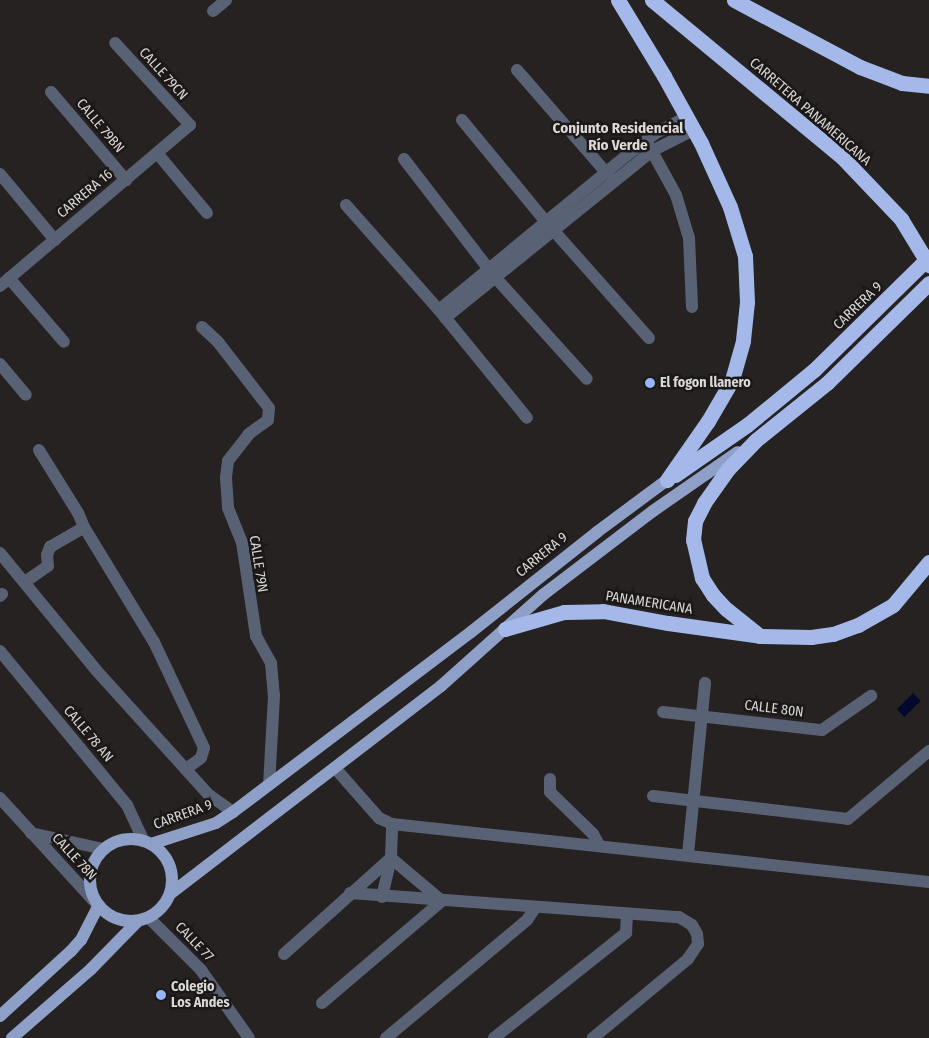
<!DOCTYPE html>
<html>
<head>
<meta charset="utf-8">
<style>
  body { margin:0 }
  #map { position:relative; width:929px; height:1038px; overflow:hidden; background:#252221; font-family:"Fira Sans Condensed",sans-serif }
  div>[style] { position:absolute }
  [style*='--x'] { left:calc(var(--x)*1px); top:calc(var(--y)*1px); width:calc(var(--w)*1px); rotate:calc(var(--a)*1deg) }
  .water>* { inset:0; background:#03092d; transform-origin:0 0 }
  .street>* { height:12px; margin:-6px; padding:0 6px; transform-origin:6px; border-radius:6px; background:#596175 }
  .primary>* { height:12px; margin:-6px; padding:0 6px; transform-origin:6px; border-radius:6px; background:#8fa0c8 }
  .primary>.ring { margin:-6px; padding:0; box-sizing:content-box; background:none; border:12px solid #8fa0c8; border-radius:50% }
  .highway>* { height:15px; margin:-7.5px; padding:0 7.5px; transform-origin:7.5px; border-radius:7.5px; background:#a4b9ea }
  .highway-bridge>* { height:15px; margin:-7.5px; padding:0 7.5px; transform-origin:7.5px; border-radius:7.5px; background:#a4b9ea }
  .dots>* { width:14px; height:14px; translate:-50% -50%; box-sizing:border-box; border:2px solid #1b1817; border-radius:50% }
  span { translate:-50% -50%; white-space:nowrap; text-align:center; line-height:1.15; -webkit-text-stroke:5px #1b1817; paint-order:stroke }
  .street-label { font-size:14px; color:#dad8d7 }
  .poi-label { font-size:14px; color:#dad8d7; font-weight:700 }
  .left { translate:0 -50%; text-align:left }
  .neighbourhood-label { font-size:15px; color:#ddd8d7; font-weight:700 }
</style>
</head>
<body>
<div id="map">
  <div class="water">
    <i style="left:913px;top:693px;width:11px;height:23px;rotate:45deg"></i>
  </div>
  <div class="street">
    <i style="--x:213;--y:11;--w:17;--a:-40"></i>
    <i style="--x:517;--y:70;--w:142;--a:49"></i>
    <i style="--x:51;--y:92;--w:116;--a:49.6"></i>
    <i style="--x:462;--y:120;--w:132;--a:50.5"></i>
    <i style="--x:546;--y:222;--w:155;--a:48.4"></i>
    <i style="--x:648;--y:144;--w:58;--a:61.2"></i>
    <i style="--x:676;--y:195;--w:45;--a:73.2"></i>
    <i style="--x:689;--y:238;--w:69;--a:87.5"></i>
    <i style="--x:157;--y:153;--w:78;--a:50.2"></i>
    <i style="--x:404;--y:159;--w:149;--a:52.4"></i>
    <i style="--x:495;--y:277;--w:137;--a:48"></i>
    <i style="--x:0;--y:174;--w:86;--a:50.2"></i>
    <i style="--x:346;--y:205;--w:140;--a:48.5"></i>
    <i style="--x:439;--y:310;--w:139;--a:50.8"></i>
    <i style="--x:9;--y:278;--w:84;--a:49.3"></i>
    <i style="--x:0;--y:286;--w:249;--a:-40.3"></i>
    <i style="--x:190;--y:125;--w:111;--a:-132.4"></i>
    <i style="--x:439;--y:310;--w:244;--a:-39.5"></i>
    <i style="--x:627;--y:155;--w:39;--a:-37"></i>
    <i style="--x:658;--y:132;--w:32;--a:-28"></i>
    <i style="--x:445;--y:318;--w:266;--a:-38.9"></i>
    <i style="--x:652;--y:151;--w:46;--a:-27.1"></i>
    <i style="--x:202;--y:327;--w:22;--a:43"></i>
    <i style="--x:218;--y:342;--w:83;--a:52.3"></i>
    <i style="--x:269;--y:408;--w:12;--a:95"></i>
    <i style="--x:268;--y:420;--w:24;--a:144"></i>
    <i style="--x:249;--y:434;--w:34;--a:128"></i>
    <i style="--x:228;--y:461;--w:17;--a:97"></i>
    <i style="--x:226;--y:478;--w:30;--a:86"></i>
    <i style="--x:228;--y:508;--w:37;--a:68"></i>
    <i style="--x:242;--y:542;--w:95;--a:81.5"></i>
    <i style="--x:256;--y:636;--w:31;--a:61"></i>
    <i style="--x:271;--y:663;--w:33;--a:85"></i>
    <i style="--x:274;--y:696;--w:89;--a:93.2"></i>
    <i style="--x:0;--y:364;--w:40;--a:50"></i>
    <i style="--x:84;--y:527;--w:135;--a:58.7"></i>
    <i style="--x:154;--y:642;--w:117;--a:64.7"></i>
    <i style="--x:204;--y:748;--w:10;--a:107"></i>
    <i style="--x:201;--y:758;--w:19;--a:144"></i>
    <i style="--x:0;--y:553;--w:151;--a:50.6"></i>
    <i style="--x:96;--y:670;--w:167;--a:47.9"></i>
    <i style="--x:208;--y:794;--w:31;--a:36"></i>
    <i style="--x:25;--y:582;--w:28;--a:-35"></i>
    <i style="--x:48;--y:566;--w:11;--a:-95"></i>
    <i style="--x:47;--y:555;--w:9;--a:-69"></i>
    <i style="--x:50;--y:547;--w:39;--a:-30"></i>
    <i style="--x:84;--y:527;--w:15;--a:-113"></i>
    <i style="--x:78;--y:513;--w:74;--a:-121.8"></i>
    <i style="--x:0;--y:596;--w:3;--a:-45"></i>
    <i style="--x:0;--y:651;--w:200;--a:50.5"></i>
    <i style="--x:127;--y:805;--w:40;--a:65"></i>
    <i style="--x:663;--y:712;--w:160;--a:6.5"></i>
    <i style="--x:822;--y:730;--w:60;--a:-34.8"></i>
    <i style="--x:335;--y:768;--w:67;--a:48.7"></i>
    <i style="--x:379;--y:818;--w:14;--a:25"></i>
    <i style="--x:392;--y:824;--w:540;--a:6.16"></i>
    <i style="--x:550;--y:779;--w:13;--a:90"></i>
    <i style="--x:550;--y:792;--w:60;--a:44.3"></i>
    <i style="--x:593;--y:834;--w:13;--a:61"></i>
    <i style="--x:653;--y:796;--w:196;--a:6.7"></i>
    <i style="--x:848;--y:819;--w:106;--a:-40"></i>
    <i style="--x:0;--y:798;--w:141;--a:47.6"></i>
    <i style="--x:31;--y:833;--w:74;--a:12.5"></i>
    <i style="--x:688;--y:854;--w:172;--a:-84.3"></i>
    <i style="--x:350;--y:893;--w:330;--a:4.2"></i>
    <i style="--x:679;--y:917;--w:15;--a:32"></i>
    <i style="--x:692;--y:925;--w:10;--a:61"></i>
    <i style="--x:697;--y:934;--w:10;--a:84"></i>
    <i style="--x:698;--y:944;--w:18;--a:124"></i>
    <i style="--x:688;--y:959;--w:124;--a:140.3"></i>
    <i style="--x:382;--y:897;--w:40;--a:-77"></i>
    <i style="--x:391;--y:858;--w:34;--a:-88"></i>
    <i style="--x:149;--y:918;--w:74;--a:45"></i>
    <i style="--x:201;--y:970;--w:83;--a:54.8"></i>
    <i style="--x:284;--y:954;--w:144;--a:-41.9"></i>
    <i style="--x:322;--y:1003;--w:157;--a:-40.4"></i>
    <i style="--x:442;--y:901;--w:67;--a:-139.9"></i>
    <i style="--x:386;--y:1038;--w:184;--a:-39.9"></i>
    <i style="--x:527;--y:920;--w:14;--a:-56"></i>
    <i style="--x:494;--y:1038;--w:169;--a:-38.5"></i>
    <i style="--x:626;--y:933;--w:18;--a:-87"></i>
  </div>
  <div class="primary">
    <i class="ring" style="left:90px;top:839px;width:70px;height:70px"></i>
    <i style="--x:151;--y:844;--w:68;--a:-17.9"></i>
    <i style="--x:216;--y:823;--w:20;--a:-33"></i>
    <i style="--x:233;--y:812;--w:298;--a:-37.1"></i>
    <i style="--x:471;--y:632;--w:161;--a:-38.4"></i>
    <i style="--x:597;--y:532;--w:87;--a:-36.6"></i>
    <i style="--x:170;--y:894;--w:342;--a:-37.5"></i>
    <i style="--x:441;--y:686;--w:138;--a:-41.8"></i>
    <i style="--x:544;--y:594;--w:137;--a:-37.3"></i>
    <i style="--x:653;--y:511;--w:103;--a:-34.8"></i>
    <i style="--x:0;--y:1016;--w:96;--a:-42.5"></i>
    <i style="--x:71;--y:951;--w:15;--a:-48"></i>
    <i style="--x:81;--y:940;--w:38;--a:-63"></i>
    <i style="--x:12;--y:1038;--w:105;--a:-41.1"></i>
    <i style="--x:91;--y:969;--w:67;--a:-45.6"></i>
  </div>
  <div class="highway">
    <i style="--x:618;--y:0;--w:89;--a:58.8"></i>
    <i style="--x:664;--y:76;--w:77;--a:61.1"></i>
    <i style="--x:701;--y:143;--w:70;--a:65.6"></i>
    <i style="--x:730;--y:207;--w:51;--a:73"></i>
    <i style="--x:745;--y:256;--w:46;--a:87.5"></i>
    <i style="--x:747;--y:302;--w:39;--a:96"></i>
    <i style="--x:743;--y:341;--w:41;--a:105.8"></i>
    <i style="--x:732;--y:380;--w:48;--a:120.3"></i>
    <i style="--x:708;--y:421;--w:72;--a:124.8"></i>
    <i style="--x:652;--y:0;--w:246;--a:39.6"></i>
    <i style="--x:842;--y:157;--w:86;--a:46.4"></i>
    <i style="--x:734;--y:0;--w:143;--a:28"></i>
    <i style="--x:860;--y:67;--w:45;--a:20.9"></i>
    <i style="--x:902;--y:83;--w:27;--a:6"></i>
    <i style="--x:675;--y:475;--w:88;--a:-34.8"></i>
    <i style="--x:747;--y:425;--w:87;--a:-39.4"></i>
    <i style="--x:814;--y:370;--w:161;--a:-44.5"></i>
    <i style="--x:505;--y:629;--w:61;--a:-16.1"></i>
    <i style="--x:564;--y:612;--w:39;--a:-1"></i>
    <i style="--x:603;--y:611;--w:66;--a:10.5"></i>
    <i style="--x:668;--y:623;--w:93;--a:8"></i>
    <i style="--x:760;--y:636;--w:51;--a:1.1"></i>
    <i style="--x:811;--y:637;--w:22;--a:-8"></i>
    <i style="--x:833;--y:634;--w:27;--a:-20"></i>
    <i style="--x:858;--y:625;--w:40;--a:-29.7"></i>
    <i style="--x:893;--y:605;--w:56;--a:-50.1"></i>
    <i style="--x:760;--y:636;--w:43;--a:-141.5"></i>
    <i style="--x:726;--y:609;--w:19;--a:-133"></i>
    <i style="--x:713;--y:595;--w:20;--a:-123"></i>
    <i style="--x:702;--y:578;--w:39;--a:-103"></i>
    <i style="--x:693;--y:540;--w:19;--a:-84"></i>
    <i style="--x:695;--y:521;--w:20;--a:-63"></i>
    <i style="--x:704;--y:503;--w:42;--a:-54.8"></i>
    <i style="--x:728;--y:469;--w:40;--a:-46"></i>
    <i style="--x:756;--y:440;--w:91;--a:-38.8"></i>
    <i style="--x:827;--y:383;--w:143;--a:-44.4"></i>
  </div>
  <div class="highway-bridge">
    <i style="--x:901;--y:219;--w:54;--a:58.7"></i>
  </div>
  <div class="dots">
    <i style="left:650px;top:383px;background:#97b6fd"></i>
    <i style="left:161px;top:995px;background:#97b6fd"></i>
  </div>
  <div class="street-label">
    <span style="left:163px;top:74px;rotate:48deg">CALLE 79CN</span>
    <span style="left:810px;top:112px;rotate:41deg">CARRETERA PANAMERICANA</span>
    <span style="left:100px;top:126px;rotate:50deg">CALLE 79BN</span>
    <span style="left:85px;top:194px;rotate:-40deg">CARRERA 16</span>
    <span style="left:858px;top:306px;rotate:-44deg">CARRERA 9</span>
    <span style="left:542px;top:555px;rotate:-39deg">CARRERA 9</span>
    <span style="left:258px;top:564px;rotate:81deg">CALLE 79N</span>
    <span style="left:649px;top:603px;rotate:9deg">PANAMERICANA</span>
    <span style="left:774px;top:709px;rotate:7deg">CALLE 80N</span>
    <span style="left:88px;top:734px;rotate:50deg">CALLE 78 AN</span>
    <span style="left:183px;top:815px;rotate:-20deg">CARRERA 9</span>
    <span style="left:74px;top:857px;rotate:47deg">CALLE 78N</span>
    <span style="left:194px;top:942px;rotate:46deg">CALLE 77</span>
  </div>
  <div class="poi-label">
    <span class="left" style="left:660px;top:383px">El fogon llanero</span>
    <span class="left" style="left:171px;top:995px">Colegio<br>Los Andes</span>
  </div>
  <div class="neighbourhood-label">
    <span style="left:618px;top:137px">Conjunto Residencial<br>Río Verde</span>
  </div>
</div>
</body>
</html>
